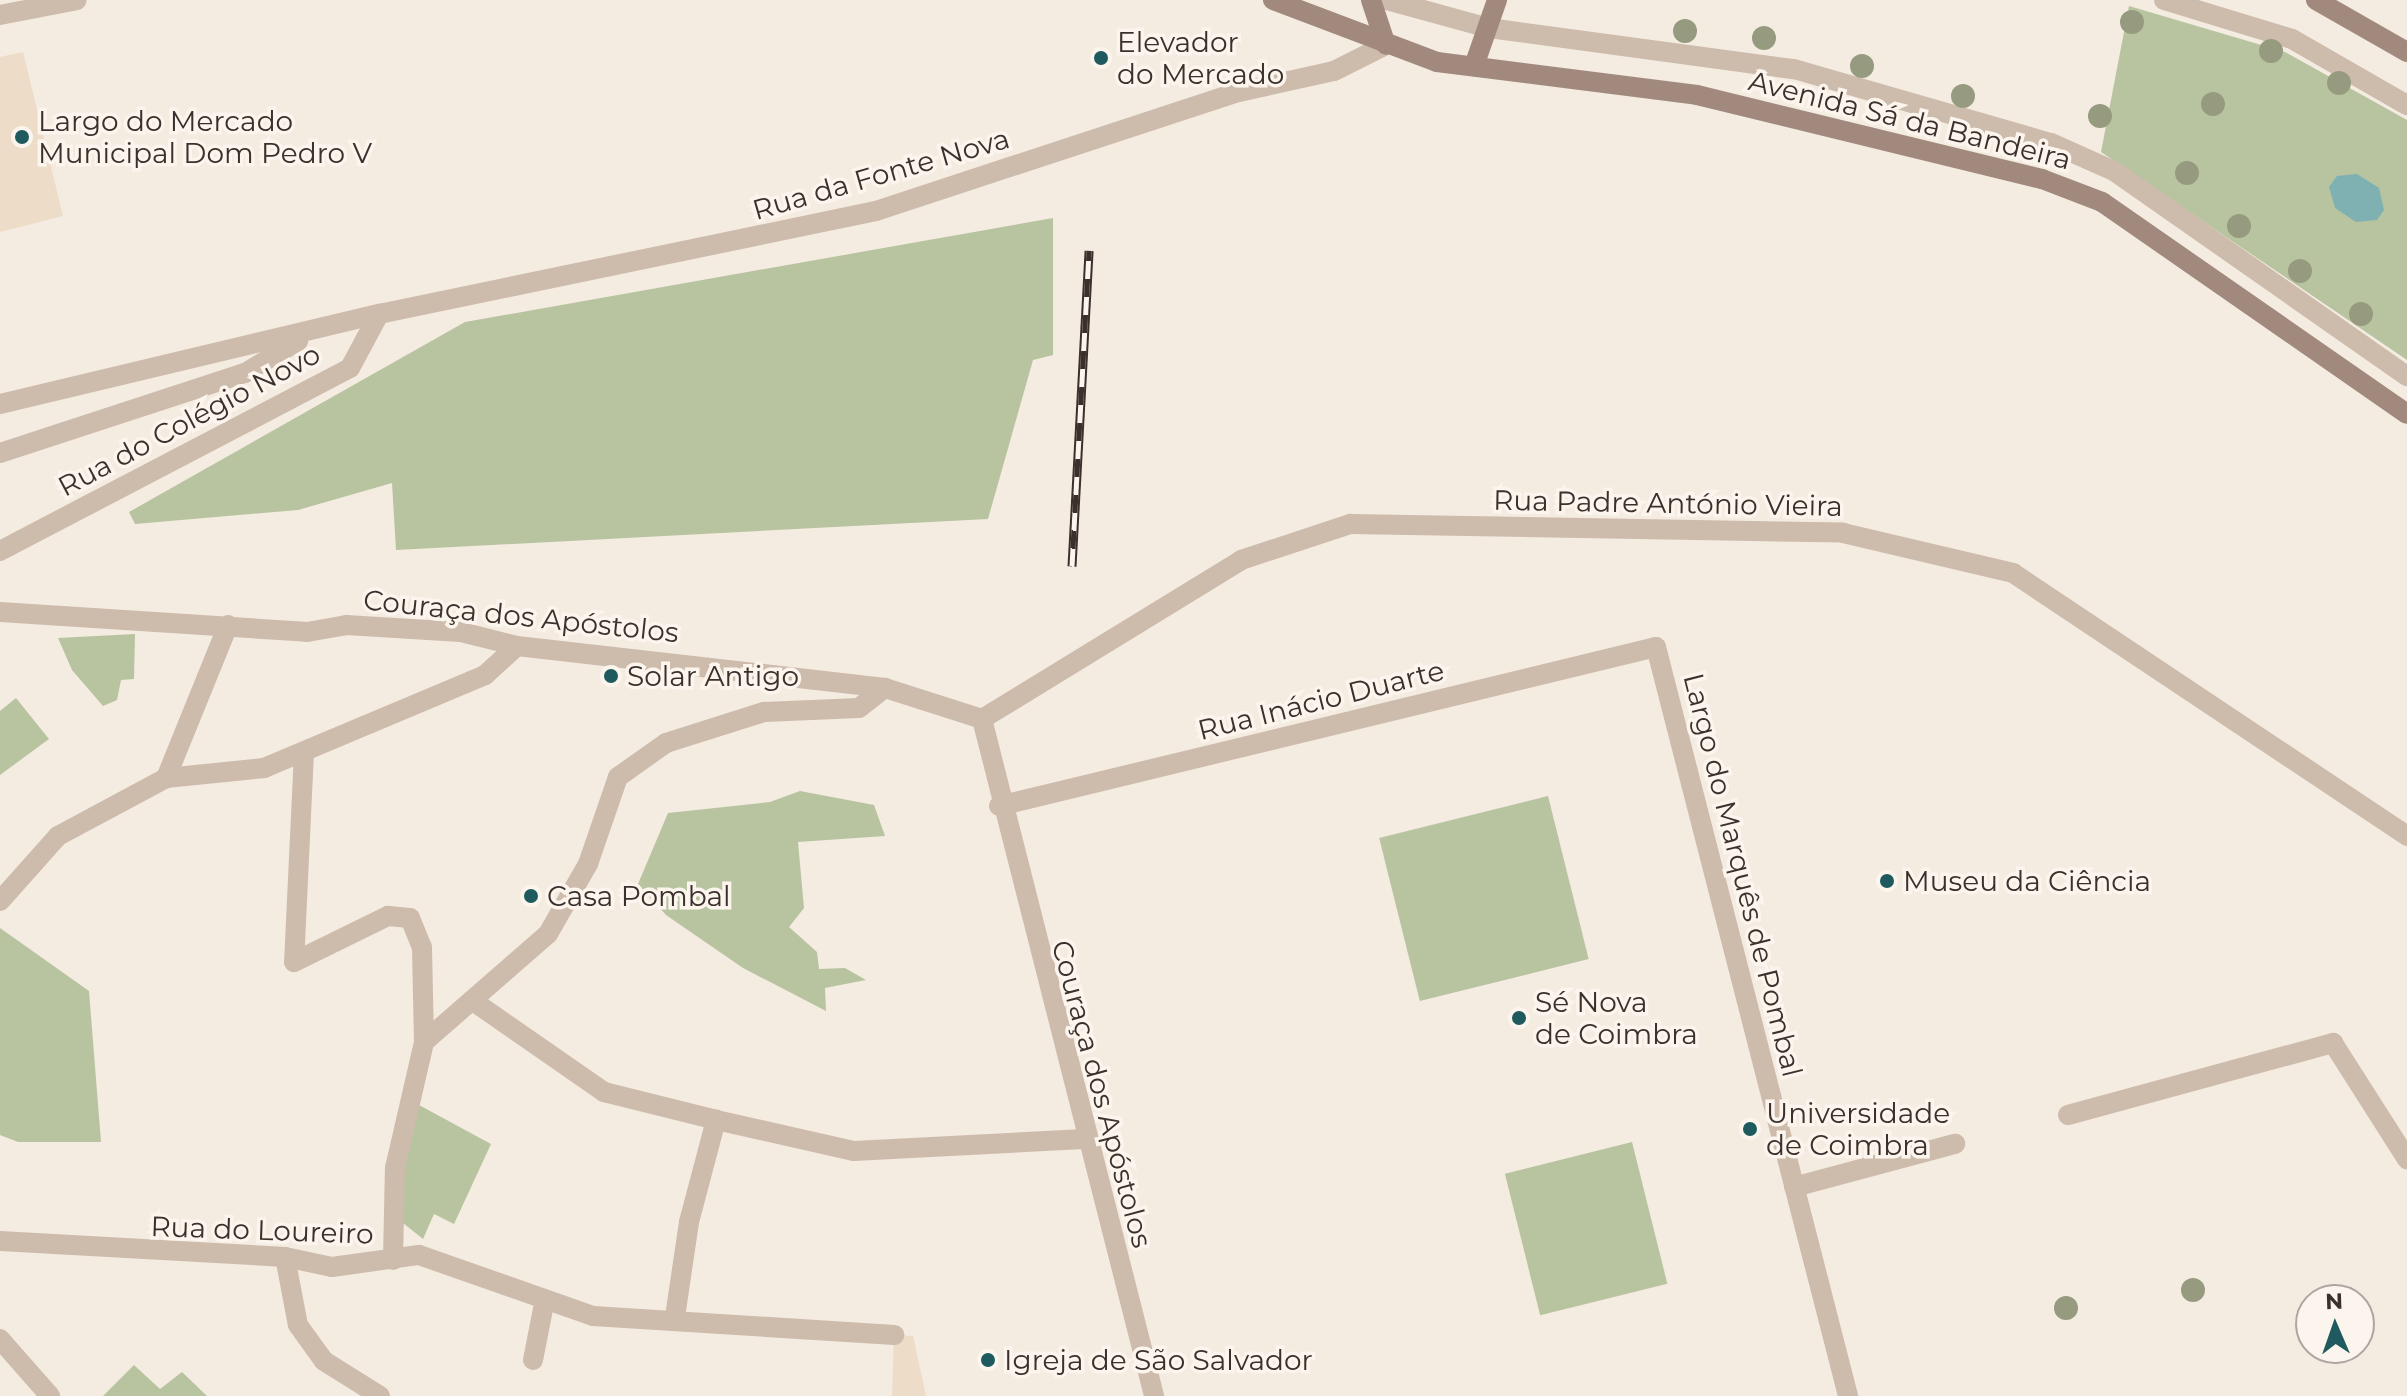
<!DOCTYPE html>
<html>
<head>
<meta charset="utf-8">
<style>
  body { margin:0 }
  #map { position:relative; width:2407px; height:1396px; overflow:hidden; background:#f4ebe1; font-family:Montserrat,sans-serif }
  div>[style] { position:absolute }
  [style*='--x'] { left:calc(var(--x)*1px); top:calc(var(--y)*1px); width:calc(var(--w)*1px); rotate:calc(var(--a)*1deg) }
  .green>* { inset:0; background:#b8c4a0; transform-origin:0 0 }
  .plaza>* { inset:0; background:#ecdcc8 }
  .water>* { inset:0; background:#7fb0b2 }
  .lane>* { height:20px; margin:-10px; padding:0 10px; transform-origin:10px; border-radius:10px; background:#cdbbac }
  .street>* { height:20px; margin:-10px; padding:0 10px; transform-origin:10px; border-radius:10px; background:#cdbbac }
  .secondary>* { height:20px; margin:-10px; padding:0 10px; transform-origin:10px; border-radius:10px; background:#a18a7d }
  .rail>* { height:9px; margin-top:-4.5px; transform-origin:0; background:repeating-linear-gradient(90deg,#fbf5ee 0 18px,#3b302b 0 36px); box-sizing:border-box; border-block:2px solid #3b302b }
  .trees>* { width:24px; height:24px; margin:-12px; border-radius:50%; background:#969b7f }
  .dots>* { width:22px; height:22px; translate:-50% -50%; box-sizing:border-box; border:4px solid #fbf5ee; border-radius:50% }
  span { translate:-50% -50%; white-space:nowrap; text-align:center; line-height:1.15; -webkit-text-stroke:7px #fbf5ee; paint-order:stroke }
  .poi-label { font-size:28px; color:#3b302b }
  .left { translate:0 -50%; text-align:left }
  .street-label { font-size:28px; color:#3b302b }
  .north { position:absolute; left:2295px; top:1284px; width:80px; height:80px; box-sizing:border-box; background:#fbf5ee; border:2px solid #aea6a0; border-radius:50%; rotate:358deg; font-size:22px; font-weight:700; line-height:32px; text-align:center; color:#3b302b }
  .north::after { content:''; display:block; margin:auto; width:28px; height:36px; background:#1f5a5e; clip-path:polygon(50% 0,100% 100%,50% 72%,0 100%) }
</style>
</head>
<body>
<div id="map">
  <div class="green">
    <i style="clip-path:polygon(2129px 6px,2285px 52px,2407px 120px,2407px 360px,2101px 152px)"></i>
    <i style="clip-path:polygon(1053px 218px,1053px 355px,1033px 360px,988px 519px,396px 550px,392px 483px,298px 510px,135px 524px,129px 512px,465px 322px)"></i>
    <i style="clip-path:polygon(135px 634px,134px 679px,121px 680px,117px 700px,103px 706px,72px 670px,58px 638px)"></i>
    <i style="clip-path:polygon(16px 698px,49px 739px,0 775px,0 711px)"></i>
    <i style="clip-path:polygon(800px 791px,874px 805px,885px 836px,798px 842px,804px 908px,789px 927px,817px 952px,819px 969px,845px 968px,866px 980px,825px 988px,826px 1011px,743px 968px,666px 915px,638px 884px,668px 813px,770px 802px)"></i>
    <i style="left:1548px;top:796px;width:168px;height:174px;rotate:76deg"></i>
    <i style="clip-path:polygon(0 928px,89px 991px,101px 1142px,18px 1142px,0 1135px)"></i>
    <i style="clip-path:polygon(419px 1105px,491px 1144px,454px 1224px,434px 1214px,423px 1239px,398px 1219px,401px 1169px)"></i>
    <i style="left:1632px;top:1142px;width:146px;height:131px;rotate:76deg"></i>
    <i style="clip-path:polygon(134px 1365px,160px 1389px,182px 1372px,207px 1396px,103px 1396px)"></i>
  </div>
  <div class="plaza">
    <i style="clip-path:polygon(23px 52px,63px 216px,0 232px,0 57px)"></i>
    <i style="clip-path:polygon(894px 1335px,913px 1336px,926px 1396px,892px 1396px)"></i>
  </div>
  <div class="water">
    <i style="clip-path:polygon(2357px 174px,2379px 188px,2384px 210px,2377px 220px,2356px 222px,2335px 208px,2329px 187px,2337px 176px)"></i>
  </div>
  <div class="lane">
    <i style="--x:1387;--y:0;--w:106;--a:15.4"></i>
    <i style="--x:1489;--y:28;--w:308;--a:7.7"></i>
    <i style="--x:1794;--y:69;--w:267;--a:16.1"></i>
    <i style="--x:2051;--y:143;--w:69;--a:24"></i>
    <i style="--x:2114;--y:171;--w:358;--a:35"></i>
    <i style="--x:2164;--y:0;--w:134;--a:16.9"></i>
    <i style="--x:2292;--y:39;--w:133;--a:29.9"></i>
    <i style="--x:0;--y:15;--w:78;--a:-11"></i>
    <i style="--x:2068;--y:1115;--w:275;--a:-15.2"></i>
    <i style="--x:2333;--y:1043;--w:138;--a:57.5"></i>
    <i style="--x:1794;--y:1187;--w:167;--a:-15"></i>
  </div>
  <div class="street">
    <i style="--x:0;--y:404;--w:390;--a:-13.4"></i>
    <i style="--x:379;--y:314;--w:508;--a:-11.71"></i>
    <i style="--x:876;--y:211;--w:382;--a:-18.2"></i>
    <i style="--x:1239;--y:92;--w:97;--a:-12.5"></i>
    <i style="--x:1334;--y:71;--w:58;--a:-26.6"></i>
    <i style="--x:0;--y:453;--w:258;--a:-18.1"></i>
    <i style="--x:245;--y:373;--w:62;--a:-31.1"></i>
    <i style="--x:0;--y:551;--w:395;--a:-27.6"></i>
    <i style="--x:350;--y:368;--w:61;--a:-61.8"></i>
    <i style="--x:0;--y:612;--w:308;--a:3.7"></i>
    <i style="--x:307;--y:632;--w:40;--a:-10"></i>
    <i style="--x:346;--y:625;--w:115;--a:3.5"></i>
    <i style="--x:461;--y:632;--w:58;--a:14"></i>
    <i style="--x:517;--y:646;--w:370;--a:6.5"></i>
    <i style="--x:885;--y:688;--w:102;--a:17.7"></i>
    <i style="--x:982;--y:719;--w:304;--a:-31.5"></i>
    <i style="--x:1241;--y:560;--w:115;--a:-18.3"></i>
    <i style="--x:1350;--y:524;--w:493;--a:1"></i>
    <i style="--x:1843;--y:533;--w:175;--a:13.2"></i>
    <i style="--x:2013;--y:573;--w:474;--a:33.7"></i>
    <i style="--x:982;--y:719;--w:699;--a:75.74"></i>
    <i style="--x:304;--y:752;--w:210;--a:92.7"></i>
    <i style="--x:294;--y:962;--w:105;--a:-26.1"></i>
    <i style="--x:388;--y:916;--w:22;--a:5"></i>
    <i style="--x:410;--y:918;--w:31;--a:68"></i>
    <i style="--x:422;--y:947;--w:95;--a:88.8"></i>
    <i style="--x:424;--y:1042;--w:164;--a:-41.1"></i>
    <i style="--x:548;--y:934;--w:81;--a:-60.3"></i>
    <i style="--x:588;--y:864;--w:92;--a:-71"></i>
    <i style="--x:618;--y:777;--w:59;--a:-35.3"></i>
    <i style="--x:666;--y:743;--w:103;--a:-17.6"></i>
    <i style="--x:764;--y:712;--w:95;--a:-2.4"></i>
    <i style="--x:859;--y:708;--w:33;--a:-38"></i>
    <i style="--x:166;--y:778;--w:165;--a:-67.9"></i>
    <i style="--x:999;--y:806;--w:676;--a:-13.6"></i>
    <i style="--x:1656;--y:647;--w:773;--a:75.62"></i>
    <i style="--x:0;--y:901;--w:87;--a:-48.3"></i>
    <i style="--x:58;--y:836;--w:123;--a:-28.2"></i>
    <i style="--x:166;--y:778;--w:99;--a:-5.8"></i>
    <i style="--x:264;--y:768;--w:240;--a:-22.8"></i>
    <i style="--x:485;--y:675;--w:43;--a:-42.2"></i>
    <i style="--x:473;--y:1001;--w:160;--a:34.8"></i>
    <i style="--x:604;--y:1092;--w:115;--a:14"></i>
    <i style="--x:716;--y:1120;--w:141;--a:12.7"></i>
    <i style="--x:854;--y:1151;--w:230;--a:-3"></i>
    <i style="--x:0;--y:1241;--w:285;--a:3.2"></i>
    <i style="--x:285;--y:1257;--w:48;--a:12"></i>
    <i style="--x:332;--y:1267;--w:88;--a:-7.9"></i>
    <i style="--x:419;--y:1255;--w:184;--a:19.3"></i>
    <i style="--x:593;--y:1316;--w:302;--a:3.6"></i>
    <i style="--x:285;--y:1257;--w:69;--a:79.2"></i>
    <i style="--x:298;--y:1325;--w:44;--a:54.2"></i>
    <i style="--x:324;--y:1361;--w:66;--a:32"></i>
    <i style="--x:393;--y:1260;--w:92;--a:-88.8"></i>
    <i style="--x:395;--y:1168;--w:129;--a:-77"></i>
    <i style="--x:675;--y:1317;--w:96;--a:-81.6"></i>
    <i style="--x:689;--y:1222;--w:106;--a:-75.2"></i>
    <i style="--x:0;--y:1339;--w:76;--a:48.7"></i>
    <i style="--x:533;--y:1360;--w:57;--a:-78.9"></i>
  </div>
  <div class="secondary">
    <i style="--x:1273;--y:0;--w:175;--a:20.7"></i>
    <i style="--x:1437;--y:62;--w:262;--a:7.2"></i>
    <i style="--x:1697;--y:95;--w:355;--a:13.7"></i>
    <i style="--x:2042;--y:179;--w:64;--a:21"></i>
    <i style="--x:2102;--y:202;--w:371;--a:34.8"></i>
    <i style="--x:1371;--y:0;--w:47;--a:71.6"></i>
    <i style="--x:2316;--y:0;--w:105;--a:29.7"></i>
    <i style="--x:1474;--y:66;--w:70;--a:-70.8"></i>
  </div>
  <div class="rail">
    <i style="--x:1072;--y:566;--w:316;--a:-86.9"></i>
  </div>
  <div class="trees">
    <i style="left:2132px;top:22px"></i>
    <i style="left:1685px;top:31px"></i>
    <i style="left:1764px;top:38px"></i>
    <i style="left:2271px;top:51px"></i>
    <i style="left:1862px;top:66px"></i>
    <i style="left:2339px;top:83px"></i>
    <i style="left:1963px;top:96px"></i>
    <i style="left:2213px;top:104px"></i>
    <i style="left:2100px;top:116px"></i>
    <i style="left:2187px;top:173px"></i>
    <i style="left:2239px;top:226px"></i>
    <i style="left:2300px;top:271px"></i>
    <i style="left:2361px;top:314px"></i>
    <i style="left:2193px;top:1290px"></i>
    <i style="left:2066px;top:1308px"></i>
  </div>
  <div class="dots">
    <i style="left:1101px;top:58px;background:#1f5a5e"></i>
    <i style="left:22px;top:137px;background:#1f5a5e"></i>
    <i style="left:611px;top:676px;background:#1f5a5e"></i>
    <i style="left:1887px;top:881px;background:#1f5a5e"></i>
    <i style="left:531px;top:896px;background:#1f5a5e"></i>
    <i style="left:1519px;top:1018px;background:#1f5a5e"></i>
    <i style="left:1750px;top:1129px;background:#1f5a5e"></i>
    <i style="left:988px;top:1360px;background:#1f5a5e"></i>
  </div>
  <div class="poi-label">
    <span class="left" style="left:1117px;top:58px">Elevador<br>do Mercado</span>
    <span class="left" style="left:38px;top:137px">Largo do Mercado<br>Municipal Dom Pedro V</span>
    <span class="left" style="left:627px;top:676px">Solar Antigo</span>
    <span class="left" style="left:1903px;top:881px">Museu da Ciência</span>
    <span class="left" style="left:547px;top:896px">Casa Pombal</span>
    <span class="left" style="left:1535px;top:1018px">Sé Nova<br>de Coimbra</span>
    <span class="left" style="left:1766px;top:1129px">Universidade<br>de Coimbra</span>
    <span class="left" style="left:1004px;top:1360px">Igreja de São Salvador</span>
  </div>
  <div class="street-label">
    <span style="left:1910px;top:120px;rotate:14deg">Avenida Sá da Bandeira</span>
    <span style="left:881px;top:174px;rotate:-16deg">Rua da Fonte Nova</span>
    <span style="left:189px;top:420px;rotate:-28deg">Rua do Colégio Novo</span>
    <span style="left:1668px;top:503px;rotate:1deg">Rua Padre António Vieira</span>
    <span style="left:521px;top:616px;rotate:6deg">Couraça dos Apóstolos</span>
    <span style="left:1321px;top:700px;rotate:-14deg">Rua Inácio Duarte</span>
    <span style="left:1743px;top:875px;rotate:76deg">Largo do Marquês de Pombal</span>
    <span style="left:1102px;top:1094px;rotate:75deg">Couraça dos Apóstolos</span>
    <span style="left:262px;top:1230px;rotate:2deg">Rua do Loureiro</span>
  </div>
  <div class="north">N</div>
</div>
</body>
</html>
